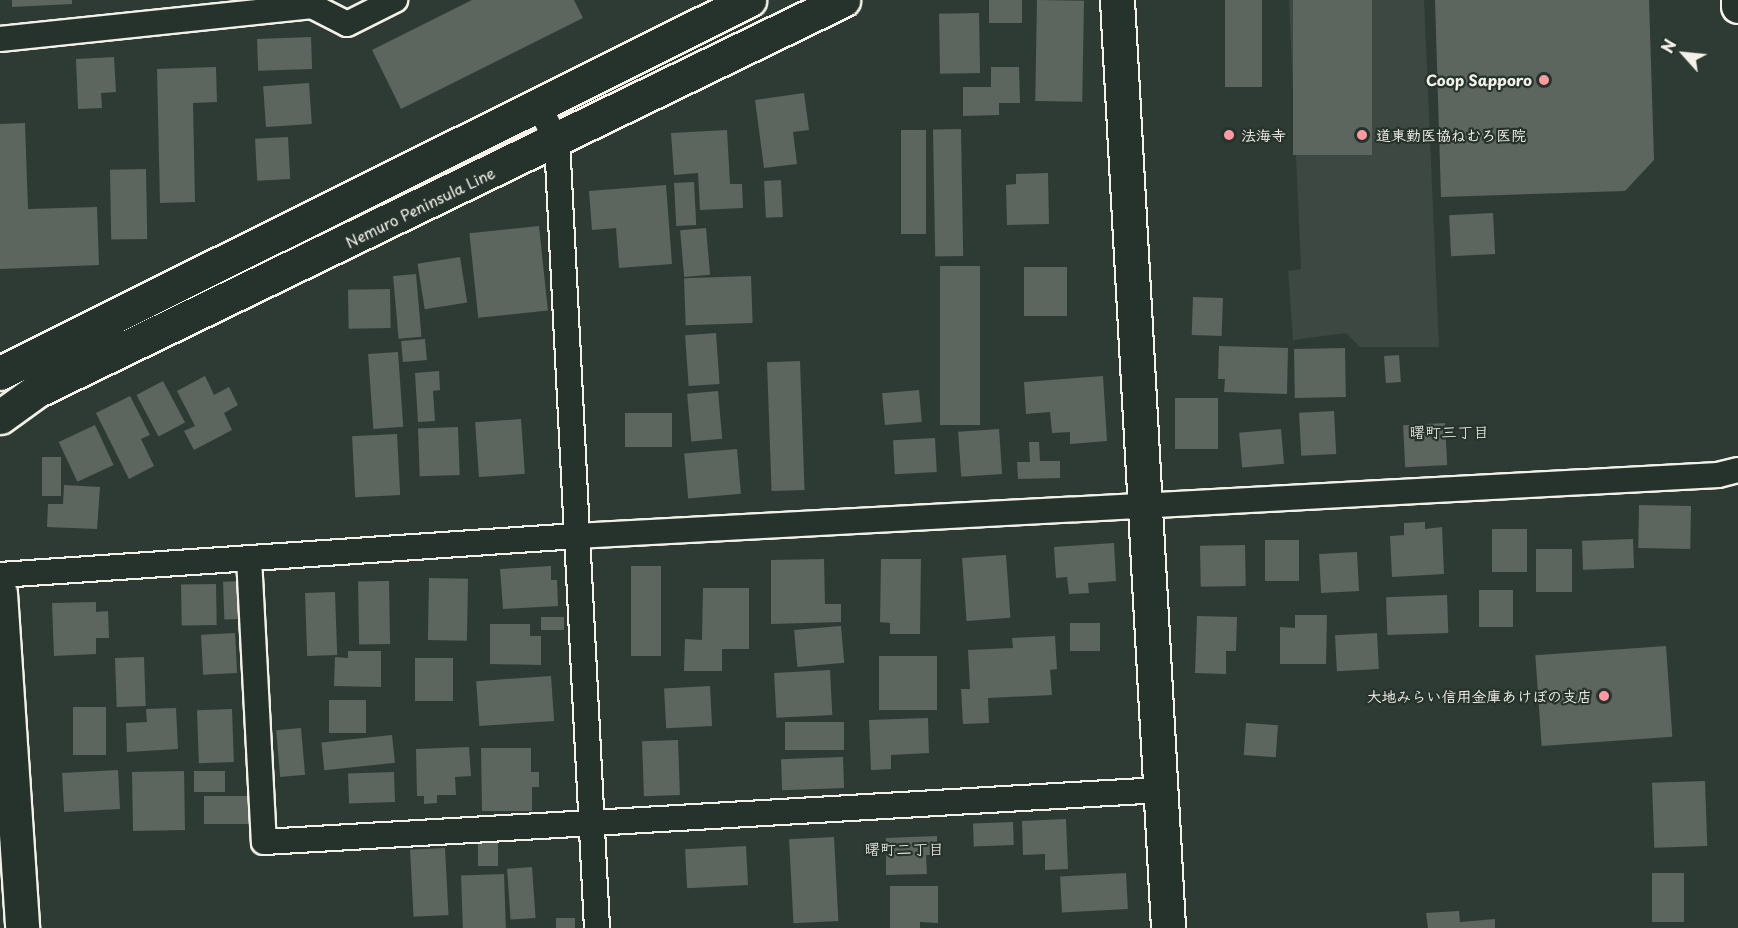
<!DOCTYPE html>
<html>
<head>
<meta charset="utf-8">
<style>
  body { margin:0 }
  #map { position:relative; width:1738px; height:928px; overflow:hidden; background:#2e3b34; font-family:"Playpen Sans","Klee One",sans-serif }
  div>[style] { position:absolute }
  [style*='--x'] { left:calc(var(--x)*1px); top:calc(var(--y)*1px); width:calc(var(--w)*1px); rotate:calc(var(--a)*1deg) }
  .built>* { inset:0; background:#3c4841 }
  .building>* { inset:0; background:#5c655e; transform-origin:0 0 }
  .roads { filter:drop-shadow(2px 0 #f4f1e8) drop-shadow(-2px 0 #f4f1e8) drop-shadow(0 2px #f4f1e8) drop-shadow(0 -2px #f4f1e8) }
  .street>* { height:24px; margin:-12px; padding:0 12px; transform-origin:12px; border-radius:12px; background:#26332d }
  .secondary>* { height:33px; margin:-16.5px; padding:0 16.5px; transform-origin:16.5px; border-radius:16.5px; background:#26332d }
  .primary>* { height:33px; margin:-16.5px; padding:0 16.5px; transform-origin:16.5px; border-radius:16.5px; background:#26332d }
  .dots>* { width:16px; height:16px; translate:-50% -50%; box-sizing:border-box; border:3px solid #26332d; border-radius:50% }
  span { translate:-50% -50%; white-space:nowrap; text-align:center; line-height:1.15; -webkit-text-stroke:4.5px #26332d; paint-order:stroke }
  .poi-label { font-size:15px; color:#f4f1e8; font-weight:700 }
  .right { translate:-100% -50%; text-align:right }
  .left { translate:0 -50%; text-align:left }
  .street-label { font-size:15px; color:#f4f1e8 }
  .neighbourhood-label { font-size:16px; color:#f4f1e8 }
  .north { position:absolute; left:1654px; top:24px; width:60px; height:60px; -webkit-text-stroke:4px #26332d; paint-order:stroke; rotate:297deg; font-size:16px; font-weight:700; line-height:24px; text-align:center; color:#f4f1e8 }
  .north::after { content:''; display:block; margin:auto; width:21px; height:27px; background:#f4f1e8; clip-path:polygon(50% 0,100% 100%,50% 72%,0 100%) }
</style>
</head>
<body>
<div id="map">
  <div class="built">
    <i style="clip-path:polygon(1289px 0,1424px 0,1439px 347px,1360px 347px,1346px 333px,1293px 340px,1288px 271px,1301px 269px)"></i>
  </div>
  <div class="building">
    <i style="clip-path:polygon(12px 0,72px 0,72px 4px,12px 7px)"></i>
    <i style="clip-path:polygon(472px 0,574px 0,583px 18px,401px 109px,372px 50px)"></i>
    <i style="left:989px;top:0;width:33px;height:23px"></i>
    <i style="left:1037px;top:0;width:47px;height:101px;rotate:1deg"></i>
    <i style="left:1225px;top:0;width:37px;height:87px"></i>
    <i style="left:1293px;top:0;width:79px;height:155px"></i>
    <i style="clip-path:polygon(1435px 0,1649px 0,1654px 160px,1625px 191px,1441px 197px)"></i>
    <i style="left:979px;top:13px;width:60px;height:40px;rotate:89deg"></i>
    <i style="left:311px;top:37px;width:32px;height:54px;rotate:88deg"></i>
    <i style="clip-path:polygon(114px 57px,116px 92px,101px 93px,102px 108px,78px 109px,76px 59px)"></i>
    <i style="clip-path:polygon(216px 67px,217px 102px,193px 103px,195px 202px,160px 203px,157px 69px)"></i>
    <i style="clip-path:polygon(991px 67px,1019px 67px,1020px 103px,999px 103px,999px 115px,963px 116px,963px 87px,991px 87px)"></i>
    <i style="left:309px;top:83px;width:41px;height:46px;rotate:86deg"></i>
    <i style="clip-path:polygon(804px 93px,809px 130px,793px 132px,797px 164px,764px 168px,755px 100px)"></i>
    <i style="clip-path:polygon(25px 123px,28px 209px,97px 207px,99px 265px,0 269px,0 124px)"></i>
    <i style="left:961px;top:129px;width:127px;height:28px;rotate:89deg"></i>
    <i style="clip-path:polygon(727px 130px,730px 184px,742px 184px,743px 208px,700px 210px,698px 173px,674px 175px,671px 133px)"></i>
    <i style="left:901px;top:130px;width:25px;height:104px"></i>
    <i style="left:288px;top:137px;width:42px;height:33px;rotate:87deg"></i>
    <i style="left:146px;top:169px;width:70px;height:36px;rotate:89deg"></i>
    <i style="clip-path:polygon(1048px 173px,1049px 224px,1007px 225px,1006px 185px,1016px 184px,1016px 174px)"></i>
    <i style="left:781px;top:180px;width:37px;height:17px;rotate:87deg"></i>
    <i style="left:694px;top:182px;width:43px;height:20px;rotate:87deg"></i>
    <i style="clip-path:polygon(666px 185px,672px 264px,619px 268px,616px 228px,592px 230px,589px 191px)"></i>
    <i style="left:1493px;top:213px;width:41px;height:44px;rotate:87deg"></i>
    <i style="left:539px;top:226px;width:85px;height:70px;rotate:84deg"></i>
    <i style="left:706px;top:228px;width:47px;height:26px;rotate:85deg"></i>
    <i style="left:460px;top:257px;width:46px;height:43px;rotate:81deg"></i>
    <i style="left:940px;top:266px;width:40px;height:159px"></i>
    <i style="left:1024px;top:267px;width:43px;height:49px"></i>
    <i style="left:416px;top:274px;width:63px;height:23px;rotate:85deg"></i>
    <i style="left:751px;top:276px;width:47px;height:67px;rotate:88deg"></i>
    <i style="left:390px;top:289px;width:39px;height:42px;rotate:89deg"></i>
    <i style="left:1193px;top:297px;width:30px;height:38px;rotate:2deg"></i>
    <i style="left:716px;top:333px;width:51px;height:31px;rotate:86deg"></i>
    <i style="left:425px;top:339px;width:21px;height:24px;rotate:85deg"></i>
    <i style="clip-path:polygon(1219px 346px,1288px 348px,1287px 394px,1224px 392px,1225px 379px,1218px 379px)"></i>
    <i style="left:1345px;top:348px;width:49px;height:51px;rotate:89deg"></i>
    <i style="left:398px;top:352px;width:75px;height:30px;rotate:86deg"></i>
    <i style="left:1399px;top:355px;width:27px;height:15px;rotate:86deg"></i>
    <i style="left:800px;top:361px;width:129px;height:33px;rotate:88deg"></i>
    <i style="clip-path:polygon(439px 371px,440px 390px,433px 391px,435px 421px,418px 422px,415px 373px)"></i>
    <i style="clip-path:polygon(205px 376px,214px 395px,229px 387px,238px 405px,224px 413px,232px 430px,194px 450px,184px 431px,195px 426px,177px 391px)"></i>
    <i style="clip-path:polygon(1103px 376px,1107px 441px,1070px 444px,1070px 432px,1052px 433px,1050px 412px,1026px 414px,1024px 382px)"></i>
    <i style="left:163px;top:381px;width:47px;height:30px;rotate:62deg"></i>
    <i style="left:919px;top:390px;width:32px;height:37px;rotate:85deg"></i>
    <i style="left:718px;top:391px;width:48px;height:31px;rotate:85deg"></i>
    <i style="clip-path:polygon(130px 396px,150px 435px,141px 439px,154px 466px,129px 479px,96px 413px)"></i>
    <i style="left:1175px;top:398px;width:43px;height:51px"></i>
    <i style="left:1334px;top:411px;width:43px;height:35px;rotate:87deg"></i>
    <i style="left:625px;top:413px;width:47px;height:34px"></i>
    <i style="left:521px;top:419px;width:55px;height:46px;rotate:86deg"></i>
    <i style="left:1445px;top:423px;width:42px;height:42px;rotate:87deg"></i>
    <i style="left:95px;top:425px;width:44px;height:40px;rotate:65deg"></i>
    <i style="left:458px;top:427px;width:48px;height:40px;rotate:88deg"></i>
    <i style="left:999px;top:429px;width:45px;height:41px;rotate:86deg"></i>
    <i style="left:1281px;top:429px;width:35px;height:42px;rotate:85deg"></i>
    <i style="left:397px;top:434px;width:61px;height:45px;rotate:87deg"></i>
    <i style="left:935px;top:438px;width:34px;height:42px;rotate:87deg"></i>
    <i style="clip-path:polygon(1029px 442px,1039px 442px,1040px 461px,1060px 461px,1060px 478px,1018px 479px,1017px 462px,1030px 462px)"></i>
    <i style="left:737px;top:449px;width:45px;height:53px;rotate:85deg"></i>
    <i style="left:42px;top:457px;width:19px;height:39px"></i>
    <i style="clip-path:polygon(64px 485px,100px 487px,97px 529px,47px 527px,48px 504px,63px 504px)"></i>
    <i style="left:1691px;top:506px;width:43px;height:52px;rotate:91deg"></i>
    <i style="clip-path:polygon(1425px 522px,1425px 529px,1442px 527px,1444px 574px,1392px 577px,1390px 536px,1404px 535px,1404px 523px)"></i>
    <i style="left:1492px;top:529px;width:35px;height:43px"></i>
    <i style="left:1633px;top:539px;width:29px;height:51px;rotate:88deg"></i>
    <i style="left:1265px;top:540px;width:34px;height:41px"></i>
    <i style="clip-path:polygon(1114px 543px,1116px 581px,1088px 583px,1089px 593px,1069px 594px,1067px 577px,1056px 578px,1054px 547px)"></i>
    <i style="left:1245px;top:545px;width:41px;height:45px;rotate:89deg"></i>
    <i style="left:1536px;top:549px;width:36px;height:43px"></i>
    <i style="left:1357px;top:552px;width:39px;height:38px;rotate:87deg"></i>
    <i style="left:1006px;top:555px;width:63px;height:44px;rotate:86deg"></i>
    <i style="clip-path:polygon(824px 559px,825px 604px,841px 604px,841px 622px,771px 624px,771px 560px)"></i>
    <i style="clip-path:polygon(881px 559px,921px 559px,920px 634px,890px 634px,890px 623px,880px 622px)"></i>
    <i style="clip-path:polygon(551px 566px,551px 580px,557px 580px,558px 606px,503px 609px,500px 569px)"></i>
    <i style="left:631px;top:566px;width:30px;height:90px"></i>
    <i style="left:429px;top:578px;width:39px;height:62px;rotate:1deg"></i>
    <i style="left:241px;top:581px;width:38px;height:18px;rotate:88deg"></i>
    <i style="left:389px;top:581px;width:63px;height:31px;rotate:89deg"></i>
    <i style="left:216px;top:584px;width:41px;height:35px;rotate:89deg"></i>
    <i style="clip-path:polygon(703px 588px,749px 588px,749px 649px,722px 649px,722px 671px,684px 671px,685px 639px,702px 640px)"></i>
    <i style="left:1479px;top:590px;width:34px;height:37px"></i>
    <i style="left:335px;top:592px;width:63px;height:30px;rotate:88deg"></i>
    <i style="left:1447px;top:595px;width:38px;height:61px;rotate:88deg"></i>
    <i style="clip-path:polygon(96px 602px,96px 612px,108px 611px,109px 638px,96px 638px,96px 654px,54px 656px,52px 603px)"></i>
    <i style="clip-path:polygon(1295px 615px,1327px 615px,1326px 664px,1280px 664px,1280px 627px,1295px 628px)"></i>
    <i style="clip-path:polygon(1197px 616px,1237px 617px,1236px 651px,1226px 651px,1226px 674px,1195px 673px)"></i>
    <i style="left:541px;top:617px;width:23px;height:13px"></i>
    <i style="left:1070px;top:623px;width:30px;height:28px"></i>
    <i style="clip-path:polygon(490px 624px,530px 624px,530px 636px,541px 636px,541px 665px,490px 664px)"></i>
    <i style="left:841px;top:626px;width:37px;height:47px;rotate:85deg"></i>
    <i style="left:235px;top:633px;width:40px;height:34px;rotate:87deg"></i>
    <i style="left:1377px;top:633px;width:36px;height:42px;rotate:87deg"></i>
    <i style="clip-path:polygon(1055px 636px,1057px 669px,1050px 670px,1052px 695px,988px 698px,989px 723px,963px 724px,961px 689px,970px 689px,968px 650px,1013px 648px,1012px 638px)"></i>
    <i style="left:1666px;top:646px;width:91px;height:131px;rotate:86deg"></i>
    <i style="clip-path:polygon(348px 651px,381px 651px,381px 687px,334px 686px,335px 657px,348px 658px)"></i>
    <i style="left:879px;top:656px;width:58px;height:54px"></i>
    <i style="left:144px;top:657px;width:49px;height:29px;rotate:88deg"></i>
    <i style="left:453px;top:658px;width:43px;height:38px;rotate:90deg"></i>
    <i style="left:830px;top:670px;width:45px;height:56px;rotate:87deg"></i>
    <i style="left:551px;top:676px;width:45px;height:75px;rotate:86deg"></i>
    <i style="left:710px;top:686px;width:40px;height:46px;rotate:87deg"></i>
    <i style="left:329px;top:700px;width:37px;height:33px"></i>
    <i style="left:73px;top:707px;width:33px;height:48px"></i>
    <i style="clip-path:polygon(176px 708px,178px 749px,127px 752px,126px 723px,147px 722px,146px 709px)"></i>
    <i style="left:232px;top:709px;width:53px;height:35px;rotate:88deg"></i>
    <i style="clip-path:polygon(928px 718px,929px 753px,891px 755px,891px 769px,871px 770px,869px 720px)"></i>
    <i style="left:844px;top:722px;width:28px;height:59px;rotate:90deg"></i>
    <i style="left:1246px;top:723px;width:32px;height:32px;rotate:4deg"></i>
    <i style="left:301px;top:728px;width:47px;height:25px;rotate:85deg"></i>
    <i style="left:392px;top:735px;width:28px;height:71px;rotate:84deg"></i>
    <i style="left:678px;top:740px;width:55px;height:36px;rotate:88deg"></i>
    <i style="clip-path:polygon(469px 747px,471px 776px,455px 777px,456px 795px,437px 795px,437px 803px,424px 804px,424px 796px,417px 796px,416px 749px)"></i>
    <i style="clip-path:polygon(481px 748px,531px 748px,531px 772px,539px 772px,539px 787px,532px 787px,532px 811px,482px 811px)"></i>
    <i style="left:843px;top:757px;width:31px;height:62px;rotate:88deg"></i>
    <i style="left:118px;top:770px;width:39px;height:56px;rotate:87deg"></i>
    <i style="left:184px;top:771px;width:59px;height:52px;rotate:89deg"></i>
    <i style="left:194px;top:771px;width:31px;height:21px"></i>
    <i style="left:394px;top:772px;width:30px;height:46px;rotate:88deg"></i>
    <i style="left:1705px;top:781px;width:65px;height:53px;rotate:88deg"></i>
    <i style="left:255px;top:796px;width:28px;height:51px;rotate:90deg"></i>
    <i style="clip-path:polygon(1066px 819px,1068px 869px,1045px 870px,1045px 854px,1023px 855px,1022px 821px)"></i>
    <i style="left:1013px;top:822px;width:23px;height:40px;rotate:88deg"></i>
    <i style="left:498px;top:833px;width:33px;height:20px;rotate:90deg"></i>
    <i style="clip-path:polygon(937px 836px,937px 855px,926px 855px,927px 874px,886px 875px,886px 838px)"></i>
    <i style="left:834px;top:837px;width:84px;height:45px;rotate:87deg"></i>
    <i style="left:746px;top:846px;width:39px;height:61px;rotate:87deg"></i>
    <i style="left:445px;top:848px;width:67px;height:35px;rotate:87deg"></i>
    <i style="left:532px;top:867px;width:51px;height:25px;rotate:86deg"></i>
    <i style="left:1126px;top:873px;width:36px;height:66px;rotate:87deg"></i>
    <i style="left:1684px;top:873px;width:49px;height:32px;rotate:90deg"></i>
    <i style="left:504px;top:874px;width:54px;height:43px;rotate:88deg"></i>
    <i style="clip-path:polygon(890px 886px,938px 886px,938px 923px,920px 922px,920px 928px,890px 928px)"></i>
    <i style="clip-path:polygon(1459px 911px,1460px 922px,1495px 919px,1495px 928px,1428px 928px,1426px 913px)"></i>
    <i style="left:575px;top:918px;width:10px;height:19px;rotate:90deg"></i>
  </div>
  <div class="roads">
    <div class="street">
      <i style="--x:0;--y:39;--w:314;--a:-6"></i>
      <i style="--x:312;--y:6;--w:39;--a:27"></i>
      <i style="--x:347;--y:24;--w:54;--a:-26.6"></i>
      <i style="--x:539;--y:107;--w:38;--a:62"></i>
      <i style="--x:557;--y:141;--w:788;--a:87.09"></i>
      <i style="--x:249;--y:558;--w:284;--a:87"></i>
      <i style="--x:264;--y:842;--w:899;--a:-3.32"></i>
      <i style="--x:0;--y:575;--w:577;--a:-3.87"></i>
      <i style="--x:576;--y:536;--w:1144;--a:-3.06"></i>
      <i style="--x:1718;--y:475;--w:21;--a:-14"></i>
    </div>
    <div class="secondary">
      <i style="--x:1117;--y:0;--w:929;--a:86.85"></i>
      <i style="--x:1738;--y:0;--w:6;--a:90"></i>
    </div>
    <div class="primary">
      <i style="--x:0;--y:373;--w:837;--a:-26.47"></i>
      <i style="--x:0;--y:417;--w:44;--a:-35.8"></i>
      <i style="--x:36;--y:391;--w:897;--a:-25.85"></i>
      <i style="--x:0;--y:593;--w:336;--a:86.2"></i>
    </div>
  </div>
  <div class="dots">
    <i style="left:1544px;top:80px;background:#ff9aa2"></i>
    <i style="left:1229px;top:135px;background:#ff9aa2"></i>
    <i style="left:1362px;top:135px;background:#ff9aa2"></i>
    <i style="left:1604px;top:696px;background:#ff9aa2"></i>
  </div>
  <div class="poi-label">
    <span class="right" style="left:1532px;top:80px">Coop Sapporo</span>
    <span class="left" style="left:1241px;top:135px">法海寺</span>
    <span class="left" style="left:1376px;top:135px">道東勤医協ねむろ医院</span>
    <span class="right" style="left:1592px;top:696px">大地みらい信用金庫あけぼの支店</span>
  </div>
  <div class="street-label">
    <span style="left:420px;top:207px;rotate:-26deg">Nemuro Peninsula Line</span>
  </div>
  <div class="neighbourhood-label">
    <span style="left:1449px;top:431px">曙町三丁目</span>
    <span style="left:904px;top:848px">曙町二丁目</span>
  </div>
  <div class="north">N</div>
</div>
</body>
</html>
